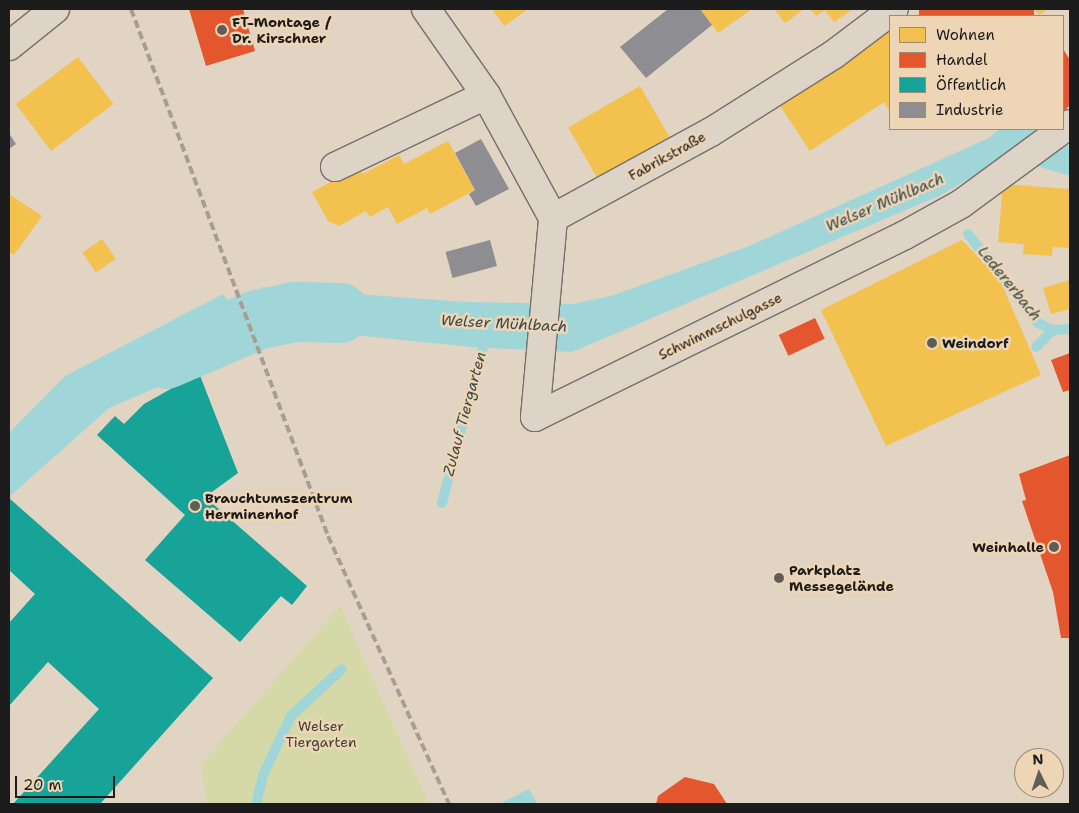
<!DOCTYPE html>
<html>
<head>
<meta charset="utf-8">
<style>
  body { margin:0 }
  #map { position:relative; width:1079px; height:813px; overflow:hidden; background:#e1d4c3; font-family:"Shantell Sans",sans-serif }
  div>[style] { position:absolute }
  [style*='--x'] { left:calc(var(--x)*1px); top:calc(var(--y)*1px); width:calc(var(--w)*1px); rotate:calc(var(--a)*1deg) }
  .green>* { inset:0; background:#d5d8a7 }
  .water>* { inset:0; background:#a1d6d8 }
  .homes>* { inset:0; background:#f2c14e; transform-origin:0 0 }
  .shops>* { inset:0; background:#e4572e; transform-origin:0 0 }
  .public>* { inset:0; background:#17a398 }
  .industry>* { inset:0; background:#8d8d92; transform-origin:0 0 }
  .stream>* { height:10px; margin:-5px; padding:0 5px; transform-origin:5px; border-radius:5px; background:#a1d6d8 }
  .river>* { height:60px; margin:-30px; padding:0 30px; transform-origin:30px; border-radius:30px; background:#a1d6d8 }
  .roads { filter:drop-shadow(1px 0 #756f67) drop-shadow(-1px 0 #756f67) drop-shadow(0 1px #756f67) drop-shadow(0 -1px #756f67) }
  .minor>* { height:28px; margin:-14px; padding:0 14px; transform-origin:14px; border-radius:14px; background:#ddd3c7 }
  .major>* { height:28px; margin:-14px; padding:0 14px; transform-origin:14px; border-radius:14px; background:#ddd3c7 }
  .rail>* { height:4px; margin-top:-2px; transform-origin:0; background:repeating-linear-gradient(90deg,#a69e95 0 8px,transparent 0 12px) }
  .dots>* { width:14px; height:14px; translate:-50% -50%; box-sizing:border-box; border:2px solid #eed5b6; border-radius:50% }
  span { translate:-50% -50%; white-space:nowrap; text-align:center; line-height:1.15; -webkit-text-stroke:5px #eed5b6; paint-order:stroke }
  .poi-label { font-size:14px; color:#1c1c1c; font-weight:700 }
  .left { translate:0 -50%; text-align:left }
  .right { translate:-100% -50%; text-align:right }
  .street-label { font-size:14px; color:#1c1c1c }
  .park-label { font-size:14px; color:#3f4233 }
  .water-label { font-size:15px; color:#364b4d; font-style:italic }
  .frame { position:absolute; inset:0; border:10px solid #1c1c1c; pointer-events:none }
  .legend { position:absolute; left:889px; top:15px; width:175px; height:115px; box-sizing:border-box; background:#eed5b6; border:1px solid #9a8b78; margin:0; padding:6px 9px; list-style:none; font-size:15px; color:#1c1c1c }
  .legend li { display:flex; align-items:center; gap:10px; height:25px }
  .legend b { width:25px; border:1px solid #9a8b78 }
  .north { position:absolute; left:1014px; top:748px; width:50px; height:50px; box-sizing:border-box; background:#eed5b6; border:1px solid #9a8b78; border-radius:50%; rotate:356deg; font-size:14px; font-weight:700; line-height:20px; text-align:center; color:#1c1c1c }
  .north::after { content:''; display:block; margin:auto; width:18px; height:22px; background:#615c56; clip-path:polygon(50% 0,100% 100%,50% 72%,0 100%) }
  .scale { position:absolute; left:15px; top:776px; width:100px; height:22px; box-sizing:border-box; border:2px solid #1c1c1c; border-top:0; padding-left:6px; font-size:15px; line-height:18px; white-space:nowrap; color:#1c1c1c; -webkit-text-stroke:4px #eed5b6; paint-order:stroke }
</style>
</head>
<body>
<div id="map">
  <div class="green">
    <i style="clip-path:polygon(340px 606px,429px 804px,207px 804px,201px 765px)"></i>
  </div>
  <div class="water">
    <i style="clip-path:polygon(1000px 129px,1050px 129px,1039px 137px,1070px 146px,1070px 176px,1007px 157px,939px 196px,572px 352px,471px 347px,295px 329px,109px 408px,9px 497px,9px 433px,65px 376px,223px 294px,255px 346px,262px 287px,465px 302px,574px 304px,614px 295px,749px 246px,989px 138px)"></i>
    <i style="clip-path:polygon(529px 789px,537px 804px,499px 804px)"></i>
  </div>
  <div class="homes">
    <i style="clip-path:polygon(492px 9px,528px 9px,504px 26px)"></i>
    <i style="clip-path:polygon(700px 9px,752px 9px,718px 33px)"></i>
    <i style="clip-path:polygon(774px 9px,804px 9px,785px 23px)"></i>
    <i style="clip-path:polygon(810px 9px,853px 9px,834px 22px,825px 10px,816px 16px)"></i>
    <i style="clip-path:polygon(1034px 9px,1048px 9px,1039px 15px)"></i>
    <i style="clip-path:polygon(890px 28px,890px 112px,884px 102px,810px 151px,777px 101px)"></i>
    <i style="left:78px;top:57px;width:59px;height:78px;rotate:53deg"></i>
    <i style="left:640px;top:86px;width:59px;height:83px;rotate:60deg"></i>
    <i style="clip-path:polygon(448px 141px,475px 190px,430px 214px,427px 208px,397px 224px,388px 207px,370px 217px,366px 211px,339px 226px,328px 221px,312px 192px,358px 167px,363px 174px,399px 155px,404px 164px)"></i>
    <i style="clip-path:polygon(1003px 184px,1070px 189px,1070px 248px,1053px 247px,1052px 256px,1023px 254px,1024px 244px,998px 242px)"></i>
    <i style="clip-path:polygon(9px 194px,42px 216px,14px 255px,9px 252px)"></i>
    <i style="left:102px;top:239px;width:24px;height:24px;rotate:55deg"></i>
    <i style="clip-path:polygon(962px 240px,1000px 280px,1041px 375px,886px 446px,821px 310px)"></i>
    <i style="clip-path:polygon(1070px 280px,1070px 309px,1051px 314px,1043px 288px)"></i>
  </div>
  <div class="shops">
    <i style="clip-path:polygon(189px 9px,243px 9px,255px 51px,206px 66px)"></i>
    <i style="left:919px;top:9px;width:115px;height:13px"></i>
    <i style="clip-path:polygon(1063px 49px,1070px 60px,1070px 105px,1063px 112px)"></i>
    <i style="left:815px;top:318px;width:23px;height:40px;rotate:65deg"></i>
    <i style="clip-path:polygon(1070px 353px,1070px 390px,1063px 392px,1051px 360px)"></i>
    <i style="clip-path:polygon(1070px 455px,1070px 638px,1061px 638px,1053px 592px,1022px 501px,1026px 500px,1019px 474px)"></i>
    <i style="clip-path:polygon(685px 777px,714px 784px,727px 804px,656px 804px,658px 796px)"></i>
  </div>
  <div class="public">
    <i style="clip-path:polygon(199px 373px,238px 473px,205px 497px,307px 586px,292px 605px,281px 596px,240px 642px,145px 560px,185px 515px,97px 435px,115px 416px,124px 424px,144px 404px)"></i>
    <i style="clip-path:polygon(9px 498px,213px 678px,100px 804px,13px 804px,99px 709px,48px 662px,9px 706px,9px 623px,35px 594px,9px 570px)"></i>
  </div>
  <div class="industry">
    <i style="clip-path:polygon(668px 9px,700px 9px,712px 25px,646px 78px,620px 47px)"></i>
    <i style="clip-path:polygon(9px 133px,16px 144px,9px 149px)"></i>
    <i style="clip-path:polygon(481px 139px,509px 189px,476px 206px,469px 194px,475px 190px,455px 153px)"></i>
    <i style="left:490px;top:240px;width:27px;height:46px;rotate:75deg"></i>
  </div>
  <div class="stream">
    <i style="--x:968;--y:234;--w:113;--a:51.8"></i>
    <i style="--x:1038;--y:323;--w:17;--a:25"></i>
    <i style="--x:1036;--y:347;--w:24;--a:-45"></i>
    <i style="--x:1053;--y:330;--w:17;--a:-3"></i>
    <i style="--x:442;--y:503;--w:173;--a:-75.2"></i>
    <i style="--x:256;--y:804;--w:30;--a:-76"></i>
    <i style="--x:263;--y:775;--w:65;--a:-64.6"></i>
    <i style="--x:291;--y:716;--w:69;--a:-42.7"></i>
  </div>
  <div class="river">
    <i style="--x:166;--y:359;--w:99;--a:-23.2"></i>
    <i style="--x:257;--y:320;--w:40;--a:-12"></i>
    <i style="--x:296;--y:312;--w:44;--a:1.3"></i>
  </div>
  <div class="roads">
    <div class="minor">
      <i style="--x:426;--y:9;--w:105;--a:55.1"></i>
      <i style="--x:486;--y:95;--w:140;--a:61.4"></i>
      <i style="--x:335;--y:167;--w:167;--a:-25.5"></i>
      <i style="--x:553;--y:218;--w:180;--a:-28.6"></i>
      <i style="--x:711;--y:132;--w:144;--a:-32.3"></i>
      <i style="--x:833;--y:55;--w:76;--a:-37"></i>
      <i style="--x:535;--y:417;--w:412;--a:-26.2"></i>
      <i style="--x:905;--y:235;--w:64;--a:-29"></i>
      <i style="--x:961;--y:204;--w:135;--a:-36.3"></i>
      <i style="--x:535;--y:417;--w:200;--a:-84.8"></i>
    </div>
    <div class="major">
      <i style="--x:9;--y:46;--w:59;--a:-38.8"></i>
    </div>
  </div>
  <div class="rail">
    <i style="--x:131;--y:9;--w:563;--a:69.5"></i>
    <i style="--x:328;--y:536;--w:294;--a:65.7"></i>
  </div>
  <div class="dots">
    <i style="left:222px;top:30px;background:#615c56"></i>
    <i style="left:932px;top:343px;background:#615c56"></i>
    <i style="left:195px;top:506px;background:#615c56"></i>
    <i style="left:1054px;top:547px;background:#615c56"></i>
    <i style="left:779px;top:578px;background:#615c56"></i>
  </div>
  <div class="poi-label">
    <span class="left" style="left:232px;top:30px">FT-Montage /<br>Dr. Kirschner</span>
    <span class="left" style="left:942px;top:343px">Weindorf</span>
    <span class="left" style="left:205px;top:506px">Brauchtumszentrum<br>Herminenhof</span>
    <span class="right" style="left:1044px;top:547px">Weinhalle</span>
    <span class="left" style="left:789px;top:578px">Parkplatz<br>Messegelände</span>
  </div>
  <div class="street-label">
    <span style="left:667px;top:156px;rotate:-29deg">Fabrikstraße</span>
    <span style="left:720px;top:326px;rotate:-26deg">Schwimmschulgasse</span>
  </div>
  <div class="park-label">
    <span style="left:321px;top:734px">Welser<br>Tiergarten</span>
  </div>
  <div class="water-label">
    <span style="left:885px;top:203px;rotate:-23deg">Welser Mühlbach</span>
    <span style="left:1009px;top:284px;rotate:51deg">Ledererbach</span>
    <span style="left:504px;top:324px;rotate:3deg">Welser Mühlbach</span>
    <span style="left:465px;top:414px;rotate:-75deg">Zulauf Tiergarten</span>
  </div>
  <div class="frame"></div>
  <ul class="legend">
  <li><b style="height:14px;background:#f2c14e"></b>Wohnen</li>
  <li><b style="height:14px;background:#e4572e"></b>Handel</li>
  <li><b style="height:14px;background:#17a398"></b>Öffentlich</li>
  <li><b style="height:14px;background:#8d8d92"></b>Industrie</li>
  </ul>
  <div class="north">N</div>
  <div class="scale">20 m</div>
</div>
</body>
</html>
